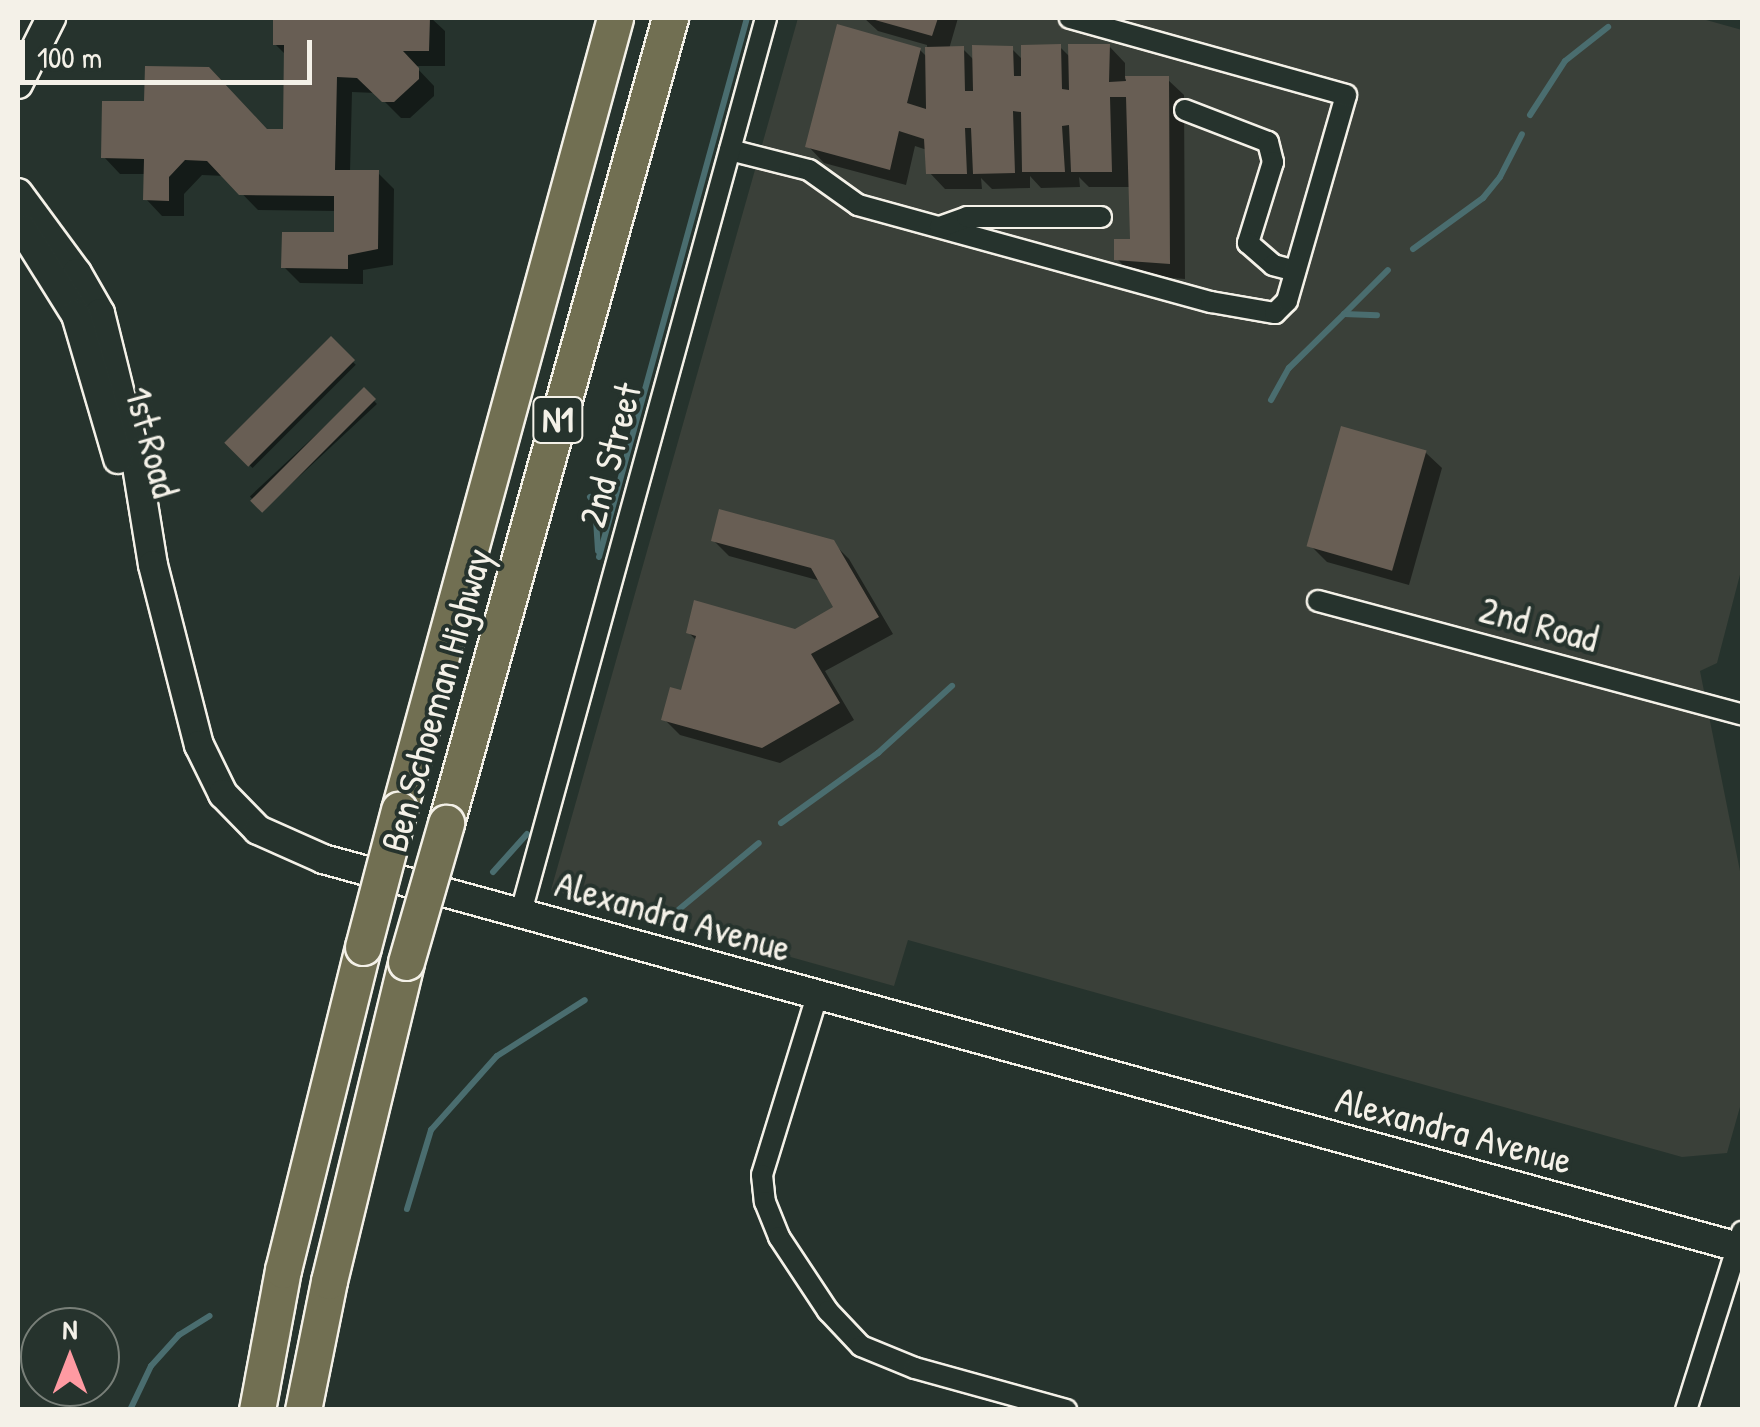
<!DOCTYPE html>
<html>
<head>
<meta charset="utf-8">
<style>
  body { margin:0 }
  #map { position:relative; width:1760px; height:1427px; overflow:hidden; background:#26332d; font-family:"Patrick Hand",sans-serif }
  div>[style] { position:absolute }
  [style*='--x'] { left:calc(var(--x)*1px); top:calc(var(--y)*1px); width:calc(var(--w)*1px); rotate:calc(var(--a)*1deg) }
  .built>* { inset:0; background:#3a4039 }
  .shadow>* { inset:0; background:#0007; transform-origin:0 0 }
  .stream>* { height:6px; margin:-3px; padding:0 3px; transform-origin:3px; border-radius:3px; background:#4a6d6f }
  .building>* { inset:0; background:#685e54; transform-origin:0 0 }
  .roads { filter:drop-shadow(2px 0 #f4f1e8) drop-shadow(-2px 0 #f4f1e8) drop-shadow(0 2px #f4f1e8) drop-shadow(0 -2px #f4f1e8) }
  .street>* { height:20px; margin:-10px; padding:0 10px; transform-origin:10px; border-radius:10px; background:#26332d }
  .secondary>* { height:28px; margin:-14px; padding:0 14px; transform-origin:14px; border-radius:14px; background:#26332d }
  .highway>* { height:35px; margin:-17.5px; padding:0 17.5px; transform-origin:17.5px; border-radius:17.5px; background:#716f52 }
  .bridges { filter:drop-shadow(2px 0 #f4f1e8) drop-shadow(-2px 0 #f4f1e8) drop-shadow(0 2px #f4f1e8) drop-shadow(0 -2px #f4f1e8) }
  .highway-bridge>* { height:35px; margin:-17.5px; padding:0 17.5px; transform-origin:17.5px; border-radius:17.5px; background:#716f52 }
  span { translate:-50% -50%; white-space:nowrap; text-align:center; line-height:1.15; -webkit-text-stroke:8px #26332d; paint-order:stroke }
  .shield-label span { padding:2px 8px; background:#26332d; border:2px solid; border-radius:8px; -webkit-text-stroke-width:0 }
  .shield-label { font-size:35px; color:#f4f1e8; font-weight:700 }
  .street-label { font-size:38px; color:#f4f1e8 }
  .frame { position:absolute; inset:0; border:20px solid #f4f1e8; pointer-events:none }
  .north { position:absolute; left:20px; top:1307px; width:100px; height:100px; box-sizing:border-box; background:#26332d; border:2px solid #787f78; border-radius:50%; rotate:0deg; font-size:28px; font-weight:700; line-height:40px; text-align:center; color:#f4f1e8 }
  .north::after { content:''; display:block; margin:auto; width:35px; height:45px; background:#ff9aa2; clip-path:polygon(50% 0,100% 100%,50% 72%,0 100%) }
  .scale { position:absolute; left:20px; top:40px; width:292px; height:45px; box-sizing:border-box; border:5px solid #f4f1e8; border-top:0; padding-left:12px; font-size:30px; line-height:35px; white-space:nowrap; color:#f4f1e8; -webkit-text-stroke:8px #26332d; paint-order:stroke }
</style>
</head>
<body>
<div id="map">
  <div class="built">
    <i style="clip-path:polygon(798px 18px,1699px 18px,1742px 30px,1742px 567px,1717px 663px,1700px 671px,1742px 881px,1742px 1100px,1727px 1153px,1682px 1157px,908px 940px,894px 986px,551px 890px)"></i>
  </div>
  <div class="shadow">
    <i style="clip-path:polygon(276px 18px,431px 18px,445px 31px,445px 66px,415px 66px,434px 86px,434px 96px,410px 118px,401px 118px,376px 93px,352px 92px,350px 172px,378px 173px,394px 189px,393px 265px,363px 270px,363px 284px,300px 283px,284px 267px,336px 235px,337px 211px,258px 210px,225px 176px,202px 175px,184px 194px,184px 216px,162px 216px,146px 199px,146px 174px,120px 174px,104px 157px,285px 131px,286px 55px,275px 44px)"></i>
    <i style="clip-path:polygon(864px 18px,958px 18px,949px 49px,963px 49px,974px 60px,1012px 49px,1023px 60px,1060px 47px,1071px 58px,1109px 46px,1125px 63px,1125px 79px,1167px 79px,1184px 95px,1185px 279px,1133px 275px,1117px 259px,1132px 241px,1131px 187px,1089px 187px,1079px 177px,1080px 187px,1041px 188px,1030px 176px,1030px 188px,992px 189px,981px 178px,982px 189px,945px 189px,929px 172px,927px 150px,915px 146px,906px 185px,824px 163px,808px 146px,920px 50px,928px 58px,927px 45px,878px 31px)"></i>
    <i style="left:331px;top:340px;width:35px;height:146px;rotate:45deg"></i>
    <i style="left:364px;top:390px;width:19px;height:156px;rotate:47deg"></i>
    <i style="clip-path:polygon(1425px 452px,1442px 468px,1409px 585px,1327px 562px,1311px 546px)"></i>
    <i style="clip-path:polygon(713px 540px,832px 542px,849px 559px,893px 634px,825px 671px,854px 720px,780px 763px,680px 735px,664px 719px,682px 693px,697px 641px,689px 633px,796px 631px,836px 608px,821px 581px,729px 556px)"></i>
  </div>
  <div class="stream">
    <i style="--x:1530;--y:115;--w:64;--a:-57.1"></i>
    <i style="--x:1565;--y:61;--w:55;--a:-38.3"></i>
    <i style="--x:1413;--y:249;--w:87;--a:-36.1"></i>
    <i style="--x:1483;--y:198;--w:27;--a:-51"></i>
    <i style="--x:1500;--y:177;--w:48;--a:-62.9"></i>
    <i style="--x:1344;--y:314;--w:62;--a:-45"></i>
    <i style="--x:1271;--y:400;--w:37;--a:-61"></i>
    <i style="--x:1289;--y:368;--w:77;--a:-44.5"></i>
    <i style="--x:1344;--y:314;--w:33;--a:2"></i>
    <i style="--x:590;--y:497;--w:9;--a:54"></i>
    <i style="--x:595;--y:504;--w:47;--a:86.3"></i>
    <i style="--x:599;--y:557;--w:559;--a:-74.65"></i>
    <i style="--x:781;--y:823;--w:120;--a:-35.8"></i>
    <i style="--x:878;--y:753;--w:100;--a:-42.2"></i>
    <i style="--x:493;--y:872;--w:51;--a:-48.2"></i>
    <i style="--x:671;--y:916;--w:114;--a:-39.7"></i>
    <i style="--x:407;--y:1209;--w:83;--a:-73.1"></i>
    <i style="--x:431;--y:1130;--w:99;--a:-48.3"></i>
    <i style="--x:497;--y:1056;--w:104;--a:-32.5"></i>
    <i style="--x:130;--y:1410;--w:49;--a:-64.5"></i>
    <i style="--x:151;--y:1366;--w:42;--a:-47.9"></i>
    <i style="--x:179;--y:1335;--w:36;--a:-32"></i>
  </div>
  <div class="building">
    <i style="clip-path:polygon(273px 18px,430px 18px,429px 51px,403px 51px,419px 68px,419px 79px,394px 102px,382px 102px,357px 78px,337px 77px,335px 170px,379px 170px,378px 249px,348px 255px,348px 269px,281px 268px,282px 232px,334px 232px,334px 196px,239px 195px,207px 161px,185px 160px,169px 177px,169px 201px,143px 200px,144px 159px,101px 158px,102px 101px,144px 101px,145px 66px,209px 67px,267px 129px,283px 129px,284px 45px,273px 45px)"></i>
    <i style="clip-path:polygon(868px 18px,938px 18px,932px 36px)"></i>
    <i style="clip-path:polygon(837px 24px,921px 48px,907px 103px,926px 109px,925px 47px,964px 46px,965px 91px,973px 91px,972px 45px,1013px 46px,1014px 76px,1021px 76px,1021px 45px,1061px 44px,1062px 89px,1069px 90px,1068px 44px,1110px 44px,1109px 82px,1126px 81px,1125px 76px,1169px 76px,1170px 264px,1114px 260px,1114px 239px,1130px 239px,1126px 97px,1110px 97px,1112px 172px,1071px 172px,1069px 125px,1062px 126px,1065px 172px,1022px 172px,1021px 112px,1013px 111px,1015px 173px,973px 174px,971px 128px,965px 128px,967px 174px,926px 174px,924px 139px,899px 131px,890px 170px,805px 147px)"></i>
    <i style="left:331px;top:336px;width:34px;height:151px;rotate:45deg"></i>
    <i style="left:364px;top:387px;width:17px;height:161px;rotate:45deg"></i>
    <i style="left:1341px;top:426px;width:89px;height:125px;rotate:16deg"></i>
    <i style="clip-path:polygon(719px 509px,834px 540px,879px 617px,811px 654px,840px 703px,762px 748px,661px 720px,670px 687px,681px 690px,696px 636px,686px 633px,694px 600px,795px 629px,833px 607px,811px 568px,711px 541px)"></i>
  </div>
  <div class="roads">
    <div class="street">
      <i style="--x:1185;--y:110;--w:89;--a:21.1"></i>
      <i style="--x:1268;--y:142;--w:21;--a:76"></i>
      <i style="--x:1273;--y:162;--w:85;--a:107.2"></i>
      <i style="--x:1248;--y:243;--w:33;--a:41"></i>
      <i style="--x:1273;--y:265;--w:23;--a:15"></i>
      <i style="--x:730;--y:150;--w:81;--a:14.2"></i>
      <i style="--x:809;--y:170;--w:60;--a:35.5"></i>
      <i style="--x:858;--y:205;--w:366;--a:15.4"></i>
      <i style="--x:1211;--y:302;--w:65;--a:9.8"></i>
      <i style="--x:1275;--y:313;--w:17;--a:-45"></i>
      <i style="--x:1287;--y:301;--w:214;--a:-74"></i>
      <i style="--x:1346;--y:95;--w:287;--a:-164.4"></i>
      <i style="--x:940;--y:227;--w:29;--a:-20"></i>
      <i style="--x:967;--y:217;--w:134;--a:0"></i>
      <i style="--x:1318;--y:601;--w:439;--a:15"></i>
      <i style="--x:521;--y:912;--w:927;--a:-74.67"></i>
      <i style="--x:817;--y:996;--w:187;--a:107.1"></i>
      <i style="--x:762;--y:1175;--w:27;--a:84"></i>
      <i style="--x:765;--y:1202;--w:38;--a:68"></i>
      <i style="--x:779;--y:1237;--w:89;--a:56.5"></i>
      <i style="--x:828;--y:1311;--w:48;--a:46.7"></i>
      <i style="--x:861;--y:1346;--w:58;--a:22.2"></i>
      <i style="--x:915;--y:1368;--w:157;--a:15.5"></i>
      <i style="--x:1686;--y:1410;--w:187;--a:-72.5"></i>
    </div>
    <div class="secondary">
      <i style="--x:18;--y:84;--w:74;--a:-63.4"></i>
      <i style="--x:18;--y:193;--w:99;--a:53.6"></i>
      <i style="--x:77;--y:273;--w:46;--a:60.1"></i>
      <i style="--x:100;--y:313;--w:145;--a:76.1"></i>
      <i style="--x:135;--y:454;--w:112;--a:80.8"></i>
      <i style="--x:153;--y:565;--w:186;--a:75.7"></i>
      <i style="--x:199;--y:745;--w:55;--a:63.9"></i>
      <i style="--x:223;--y:794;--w:50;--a:45.8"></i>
      <i style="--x:258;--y:830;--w:71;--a:24"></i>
      <i style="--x:323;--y:859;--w:1471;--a:15.33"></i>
      <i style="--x:22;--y:229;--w:102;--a:57.9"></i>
      <i style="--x:76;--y:315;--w:150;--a:73.7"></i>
    </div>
    <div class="highway">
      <i style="--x:399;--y:810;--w:821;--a:-74.74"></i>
      <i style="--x:446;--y:823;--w:836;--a:-74.45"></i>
      <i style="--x:257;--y:1410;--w:142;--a:-79.5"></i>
      <i style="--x:283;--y:1270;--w:333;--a:-76.1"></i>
      <i style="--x:303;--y:1410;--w:132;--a:-78.6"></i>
      <i style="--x:329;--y:1281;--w:328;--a:-76.4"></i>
    </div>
  </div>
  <div class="bridges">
    <div class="highway-bridge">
      <i style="--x:363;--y:947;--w:142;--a:-75.3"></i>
      <i style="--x:406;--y:962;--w:145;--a:-73.9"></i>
    </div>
  </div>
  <div class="shield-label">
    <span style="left:558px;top:420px">N1</span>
  </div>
  <div class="street-label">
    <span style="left:152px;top:442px;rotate:75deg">1st Road</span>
    <span style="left:610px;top:455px;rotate:-75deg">2nd Street</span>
    <span style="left:1539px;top:624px;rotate:15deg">2nd Road</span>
    <span style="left:436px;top:700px;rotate:-74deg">Ben Schoeman Highway</span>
    <span style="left:673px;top:916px;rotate:16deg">Alexandra Avenue</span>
    <span style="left:1454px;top:1130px;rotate:15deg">Alexandra Avenue</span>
  </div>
  <div class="frame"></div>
  <div class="north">N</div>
  <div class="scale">100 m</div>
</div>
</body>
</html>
